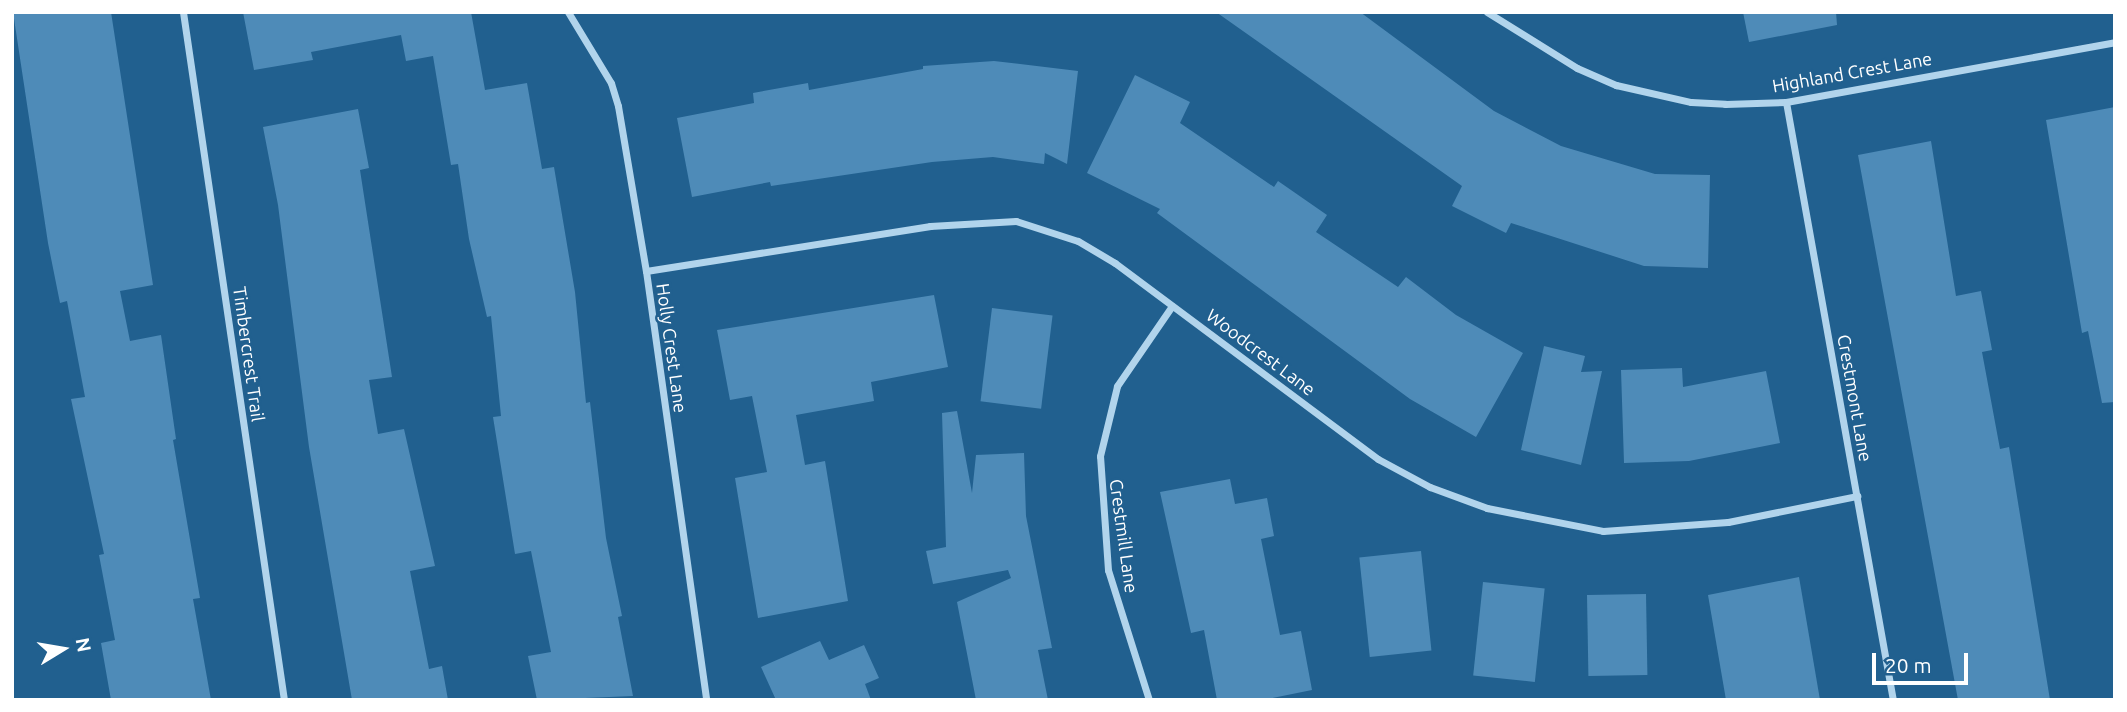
<!DOCTYPE html>
<html>
<head>
<meta charset="utf-8">
<style>
  body { margin:0 }
  #map { position:relative; width:2127px; height:712px; overflow:hidden; background:#21608f; font-family:Ubuntu,sans-serif }
  div>[style] { position:absolute }
  [style*='--x'] { left:calc(var(--x)*1px); top:calc(var(--y)*1px); width:calc(var(--w)*1px); rotate:calc(var(--a)*1deg) }
  .building>* { inset:0; background:#4e8bb8; transform-origin:0 0 }
  .minor>* { height:7px; margin:-3.5px; padding:0 3.5px; transform-origin:3.5px; border-radius:3.5px; background:#b1d4ec }
  span { translate:-50% -50%; white-space:nowrap; text-align:center; line-height:1.15; -webkit-text-stroke:5px #21608f; paint-order:stroke }
  .street-label { font-size:18px; color:#fff }
  .frame { position:absolute; inset:0; border:14px solid #fff; pointer-events:none }
  .north { position:absolute; left:28px; top:614px; width:70px; height:70px; -webkit-text-stroke:5px #21608f; paint-order:stroke; rotate:79deg; font-size:19px; font-weight:700; line-height:28px; text-align:center; color:#fff }
  .north::after { content:''; display:block; margin:auto; width:24px; height:32px; background:#fff; clip-path:polygon(50% 0,100% 100%,50% 72%,0 100%) }
  .scale { position:absolute; left:1872px; top:653px; width:96px; height:32px; box-sizing:border-box; border:4px solid #fff; border-top:0; padding-left:9px; font-size:21px; line-height:24px; white-space:nowrap; color:#fff; -webkit-text-stroke:5px #21608f; paint-order:stroke }
</style>
</head>
<body>
<div id="map">
  <div class="building">
    <i style="clip-path:polygon(13px 12px,111px 12px,153px 285px,120px 291px,130px 341px,161px 335px,176px 439px,173px 440px,200px 598px,193px 599px,211px 700px,111px 700px,101px 643px,115px 640px,99px 555px,104px 554px,71px 399px,85px 397px,67px 301px,60px 303px,48px 243px)"></i>
    <i style="clip-path:polygon(243px 12px,471px 12px,485px 90px,527px 83px,542px 169px,554px 167px,575px 292px,586px 403px,590px 402px,606px 538px,622px 616px,618px 617px,633px 696px,537px 700px,528px 656px,551px 652px,531px 551px,515px 554px,493px 417px,501px 416px,491px 316px,487px 317px,469px 239px,458px 164px,451px 165px,433px 56px,406px 61px,401px 35px,311px 52px,313px 60px,254px 70px)"></i>
    <i style="clip-path:polygon(1216px 12px,1360px 12px,1494px 111px,1561px 146px,1655px 174px,1710px 175px,1708px 268px,1644px 266px,1511px 223px,1506px 233px,1452px 206px,1462px 186px)"></i>
    <i style="clip-path:polygon(1743px 12px,1836px 12px,1837px 25px,1749px 42px)"></i>
    <i style="clip-path:polygon(994px 61px,1078px 71px,1067px 164px,1045px 153px,1044px 164px,993px 157px,932px 162px,771px 186px,770px 182px,692px 197px,677px 118px,754px 103px,753px 93px,808px 83px,809px 90px,923px 69px,923px 66px)"></i>
    <i style="clip-path:polygon(1135px 75px,1190px 102px,1180px 123px,1274px 187px,1278px 181px,1327px 215px,1316px 232px,1398px 287px,1406px 277px,1456px 315px,1523px 353px,1476px 437px,1410px 399px,1157px 213px,1160px 209px,1087px 173px)"></i>
    <i style="clip-path:polygon(2115px 107px,2115px 402px,2102px 403px,2088px 331px,2082px 333px,2046px 120px)"></i>
    <i style="clip-path:polygon(358px 109px,369px 168px,360px 170px,392px 377px,369px 380px,378px 434px,404px 429px,435px 566px,410px 571px,429px 669px,442px 666px,448px 700px,352px 700px,309px 447px,278px 205px,263px 127px)"></i>
    <i style="clip-path:polygon(1931px 141px,1956px 296px,1981px 291px,1992px 350px,1982px 352px,2000px 449px,2009px 447px,2050px 700px,1958px 700px,1858px 155px)"></i>
    <i style="clip-path:polygon(934px 295px,948px 367px,871px 382px,874px 401px,796px 415px,805px 465px,825px 461px,848px 601px,758px 618px,735px 478px,767px 472px,752px 396px,730px 400px,717px 330px)"></i>
    <i style="left:992px;top:308px;width:61px;height:94px;rotate:7deg"></i>
    <i style="clip-path:polygon(1544px 346px,1585px 356px,1581px 372px,1602px 371px,1581px 465px,1521px 450px)"></i>
    <i style="clip-path:polygon(1682px 368px,1683px 387px,1766px 371px,1780px 443px,1689px 461px,1624px 463px,1621px 370px)"></i>
    <i style="clip-path:polygon(957px 411px,972px 493px,976px 455px,1024px 453px,1026px 516px,1052px 648px,1038px 650px,1048px 700px,976px 700px,957px 602px,1011px 578px,1008px 570px,933px 584px,926px 551px,946px 547px,942px 413px)"></i>
    <i style="clip-path:polygon(1230px 479px,1235px 504px,1267px 498px,1274px 536px,1261px 539px,1280px 635px,1301px 631px,1312px 690px,1262px 700px,1217px 700px,1204px 630px,1191px 633px,1160px 492px)"></i>
    <i style="left:1421px;top:551px;width:100px;height:62px;rotate:84deg"></i>
    <i style="clip-path:polygon(1799px 577px,1820px 700px,1726px 700px,1708px 595px)"></i>
    <i style="left:1483px;top:582px;width:62px;height:94px;rotate:6deg"></i>
    <i style="left:1646px;top:594px;width:81px;height:59px;rotate:89deg"></i>
    <i style="clip-path:polygon(820px 641px,829px 660px,864px 645px,879px 678px,865px 684px,871px 700px,776px 700px,761px 667px)"></i>
  </div>
  <div class="minor">
    <i style="--x:183;--y:12;--w:695;--a:81.65"></i>
    <i style="--x:568;--y:12;--w:83;--a:58.8"></i>
    <i style="--x:611;--y:83;--w:24;--a:73"></i>
    <i style="--x:618;--y:106;--w:167;--a:80.4"></i>
    <i style="--x:646;--y:271;--w:433;--a:82"></i>
    <i style="--x:1487;--y:12;--w:106;--a:31.9"></i>
    <i style="--x:1577;--y:68;--w:43;--a:23.6"></i>
    <i style="--x:1616;--y:85;--w:77;--a:12.8"></i>
    <i style="--x:1691;--y:102;--w:34;--a:3"></i>
    <i style="--x:1725;--y:104;--w:61;--a:-1.9"></i>
    <i style="--x:1786;--y:102;--w:334;--a:-10.3"></i>
    <i style="--x:1786;--y:102;--w:607;--a:79.86"></i>
    <i style="--x:646;--y:271;--w:288;--a:-9"></i>
    <i style="--x:930;--y:226;--w:86;--a:-3.3"></i>
    <i style="--x:1016;--y:221;--w:65;--a:17.9"></i>
    <i style="--x:1078;--y:241;--w:43;--a:30.7"></i>
    <i style="--x:1115;--y:263;--w:328;--a:36.7"></i>
    <i style="--x:1378;--y:459;--w:59;--a:28.3"></i>
    <i style="--x:1430;--y:487;--w:61;--a:20.2"></i>
    <i style="--x:1487;--y:508;--w:118;--a:11.2"></i>
    <i style="--x:1603;--y:531;--w:125;--a:-4.1"></i>
    <i style="--x:1728;--y:522;--w:132;--a:-11.4"></i>
    <i style="--x:1149;--y:700;--w:136;--a:-107.5"></i>
    <i style="--x:1108;--y:570;--w:114;--a:-94"></i>
    <i style="--x:1100;--y:456;--w:72;--a:-76.3"></i>
    <i style="--x:1117;--y:386;--w:97;--a:-55.5"></i>
  </div>
  <div class="street-label">
    <span style="left:1852px;top:72px;rotate:-10deg">Highland Crest Lane</span>
    <span style="left:672px;top:348px;rotate:82deg">Holly Crest Lane</span>
    <span style="left:1261px;top:352px;rotate:37deg">Woodcrest Lane</span>
    <span style="left:249px;top:354px;rotate:82deg">Timbercrest Trail</span>
    <span style="left:1855px;top:398px;rotate:80deg">Crestmont Lane</span>
    <span style="left:1124px;top:536px;rotate:82deg">Crestmill Lane</span>
  </div>
  <div class="frame"></div>
  <div class="north">N</div>
  <div class="scale">20 m</div>
</div>
</body>
</html>
